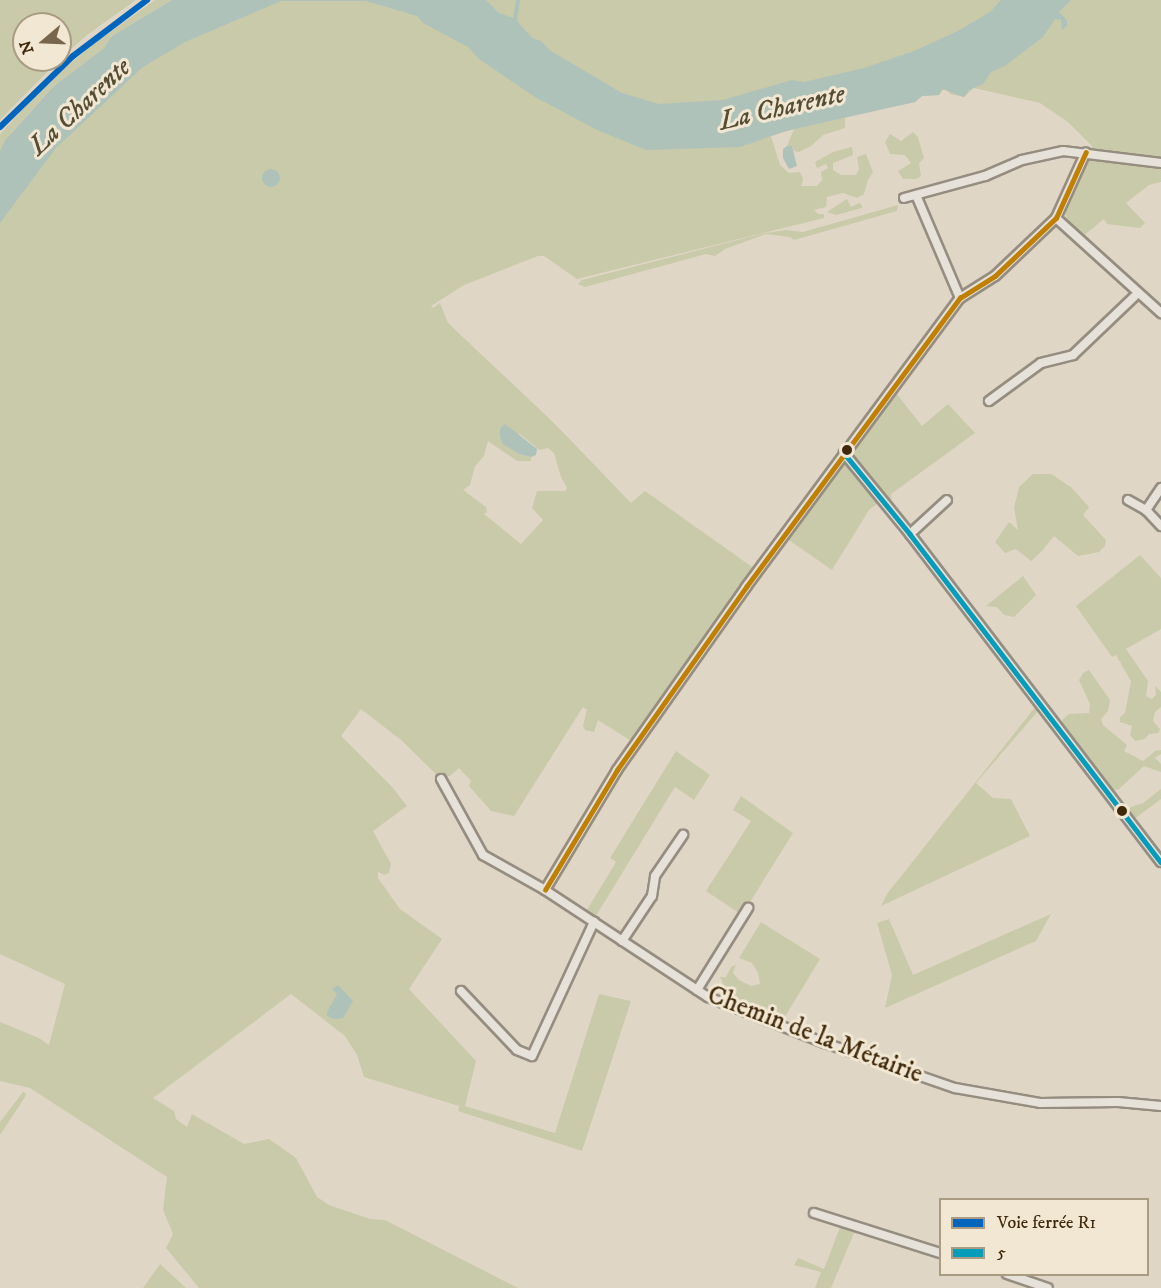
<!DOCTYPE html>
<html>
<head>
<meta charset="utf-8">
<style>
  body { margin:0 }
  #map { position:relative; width:1161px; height:1288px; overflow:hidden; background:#e0d6c6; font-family:"IM FELL DW Pica",serif }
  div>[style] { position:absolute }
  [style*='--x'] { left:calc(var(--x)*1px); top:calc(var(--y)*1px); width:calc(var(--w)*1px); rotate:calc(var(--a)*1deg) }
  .green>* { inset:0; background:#c9caa9 }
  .water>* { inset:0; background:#aec2b9 }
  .round { border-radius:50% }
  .roads { filter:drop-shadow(2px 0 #968d81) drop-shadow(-2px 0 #968d81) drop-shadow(0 2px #968d81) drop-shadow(0 -2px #968d81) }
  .minor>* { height:8px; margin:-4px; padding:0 4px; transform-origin:4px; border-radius:4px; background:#e6e2da }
  .bus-1>* { height:4.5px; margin:-2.25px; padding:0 2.25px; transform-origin:2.25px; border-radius:2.25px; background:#069cba }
  .bus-2>* { height:4.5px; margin:-2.25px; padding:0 2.25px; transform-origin:2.25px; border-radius:2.25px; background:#c08003 }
  .rail-1>* { height:6px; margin:-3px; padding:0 3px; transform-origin:3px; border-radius:3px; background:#0065bd }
  .dots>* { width:16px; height:16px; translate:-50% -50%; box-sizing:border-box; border:3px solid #f1e7d3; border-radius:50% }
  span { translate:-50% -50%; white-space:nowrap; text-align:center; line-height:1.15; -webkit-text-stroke:6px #f1e7d3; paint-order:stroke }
  .street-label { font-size:26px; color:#40290b }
  .water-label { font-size:27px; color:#564d35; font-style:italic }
  .legend { position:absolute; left:939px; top:1198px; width:210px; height:78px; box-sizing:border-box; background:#f1e7d3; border:2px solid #aa9b83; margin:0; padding:8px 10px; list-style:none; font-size:18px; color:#40290b }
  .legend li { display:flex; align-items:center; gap:12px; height:30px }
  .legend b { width:30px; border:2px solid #aa9b83 }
  .north { position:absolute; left:12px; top:12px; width:60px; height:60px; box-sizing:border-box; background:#f1e7d3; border:2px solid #aa9b83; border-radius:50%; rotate:251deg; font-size:16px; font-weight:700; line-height:24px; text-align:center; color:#40290b }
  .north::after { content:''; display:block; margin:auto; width:21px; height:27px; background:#78664c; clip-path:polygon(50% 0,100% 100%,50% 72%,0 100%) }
</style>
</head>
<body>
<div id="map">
  <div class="green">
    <i style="clip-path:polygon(0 0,136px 0,87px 35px,60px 59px,60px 24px,24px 24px,24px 60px,59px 60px,0 120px)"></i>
    <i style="clip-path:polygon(155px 0,172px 0,112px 36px,104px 48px,54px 86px,11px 133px,0 151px,0 134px,49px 81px,96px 42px)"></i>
    <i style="clip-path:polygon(evenodd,211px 0,1161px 0,1161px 182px,1149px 185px,1126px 203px,1145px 223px,1140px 228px,1107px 224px,1104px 219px,1082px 237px,1066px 218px,1066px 210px,1092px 146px,1068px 122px,1040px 103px,974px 88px,964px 97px,950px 94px,945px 88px,939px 95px,922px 96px,915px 102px,845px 116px,845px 128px,823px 135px,811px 146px,799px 152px,794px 151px,792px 146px,787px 146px,794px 129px,771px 136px,780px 165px,789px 173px,800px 172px,803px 179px,801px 186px,817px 186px,822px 180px,821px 172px,828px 168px,826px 164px,817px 168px,815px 162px,833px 152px,852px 147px,853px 155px,833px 163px,833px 170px,841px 175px,856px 175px,859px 169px,857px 157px,866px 154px,873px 172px,868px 180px,864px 194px,857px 198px,843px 193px,827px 197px,826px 207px,814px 210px,818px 214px,824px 214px,824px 218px,577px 279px,544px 256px,538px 256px,464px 285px,431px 306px,433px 308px,440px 303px,448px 323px,554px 423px,631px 503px,645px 491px,755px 569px,636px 744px,598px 720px,594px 732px,585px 730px,583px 726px,587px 710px,583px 707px,514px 816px,491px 811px,469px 786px,471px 781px,459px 768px,450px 776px,439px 777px,401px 740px,361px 709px,341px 736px,393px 788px,407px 806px,373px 831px,391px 864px,389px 873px,384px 875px,378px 872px,378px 878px,400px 909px,442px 939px,409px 989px,476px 1061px,465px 1106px,555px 1133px,599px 994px,631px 1001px,582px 1151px,458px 1111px,459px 1106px,364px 1077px,357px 1055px,345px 1036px,291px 994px,153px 1098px,174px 1111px,176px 1119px,187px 1127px,192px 1114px,244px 1144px,269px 1139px,296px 1158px,317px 1197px,329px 1205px,370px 1219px,385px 1220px,518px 1288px,199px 1288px,166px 1248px,173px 1234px,163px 1210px,167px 1177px,30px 1088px,0 1081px,0 1022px,39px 1038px,49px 1045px,65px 984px,0 954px,0 175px,211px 0,519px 433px,539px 450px,548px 448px,554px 453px,561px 477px,567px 488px,565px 491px,537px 491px,532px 508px,543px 520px,521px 544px,484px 514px,487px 512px,486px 507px,463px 490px,470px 485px,475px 466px,484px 456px,488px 441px,517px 461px,531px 461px,531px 457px,519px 454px,519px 433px)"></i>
    <i style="clip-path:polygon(913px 132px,918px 137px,924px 158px,919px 163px,921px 176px,916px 179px,903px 179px,898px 171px,911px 163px,905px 155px,890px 154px,885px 142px,890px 134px,901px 141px)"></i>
    <i style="clip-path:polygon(847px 199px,851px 207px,859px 203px,862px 205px,862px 208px,836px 215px,827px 212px)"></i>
    <i style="clip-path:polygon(898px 205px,897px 211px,794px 240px,790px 237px,766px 234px,725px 249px,715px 256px,706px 254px,585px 287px,578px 284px,582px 280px,761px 234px,785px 230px,803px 232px)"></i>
    <i style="clip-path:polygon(892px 388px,922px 426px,948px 404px,975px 433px,891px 494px,892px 504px,889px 508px,882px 500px,869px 510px,832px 570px,783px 536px)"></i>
    <i style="clip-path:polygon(1033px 474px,1051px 474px,1071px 487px,1089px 507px,1083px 515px,1106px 540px,1105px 546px,1099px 552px,1078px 556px,1054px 536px,1042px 551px,1031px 561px,1016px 549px,1005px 553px,995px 542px,1009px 522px,1018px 530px,1014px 508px,1019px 487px)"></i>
    <i style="clip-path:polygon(1140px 555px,1161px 578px,1161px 629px,1126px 649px,1148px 681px,1146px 696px,1152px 699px,1156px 695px,1155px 686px,1161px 692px,1161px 707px,1155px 712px,1153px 721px,1160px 729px,1158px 733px,1149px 734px,1145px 739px,1135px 741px,1130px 735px,1132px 726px,1120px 722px,1120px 717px,1125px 713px,1131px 681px,1116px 655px,1112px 657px,1076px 606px)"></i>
    <i style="clip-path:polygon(1023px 576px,1036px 595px,1014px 617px,1004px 615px,997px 607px,986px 606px)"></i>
    <i style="clip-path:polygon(1089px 670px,1110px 700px,1108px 711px,1101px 719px,1103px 725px,1127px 745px,1124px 751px,1143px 761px,1155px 751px,1161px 750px,1161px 754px,1155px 758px,1161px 764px,1161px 772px,1144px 766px,1119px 789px,1111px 791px,1061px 726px,1063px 719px,1069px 714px,1089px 713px,1090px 704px,1079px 680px,1083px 673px)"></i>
    <i style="clip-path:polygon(1036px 706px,1039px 710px,976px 783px,993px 798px,1011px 799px,1030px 836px,881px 906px,887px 894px)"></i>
    <i style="clip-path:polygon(676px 751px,710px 775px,694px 800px,675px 787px,594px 919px,585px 913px,616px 862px,610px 858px)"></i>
    <i style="clip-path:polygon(1161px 789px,1161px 799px,1133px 820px,1129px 810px,1131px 807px,1143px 803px)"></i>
    <i style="clip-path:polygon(741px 796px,793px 833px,742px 915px,706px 891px,751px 821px,733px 810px)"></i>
    <i style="clip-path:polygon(1051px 914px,1036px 941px,885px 1008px,892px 975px,877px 923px,889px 919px,913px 975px)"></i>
    <i style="clip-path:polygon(761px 922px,820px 959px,780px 1025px,718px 1001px,724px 986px,720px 977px,726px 977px,731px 967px,736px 965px,733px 973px,739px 980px,751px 986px,760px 984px,758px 973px,752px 963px,739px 958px)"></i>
    <i style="clip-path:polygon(23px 1092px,26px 1093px,25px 1097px,0 1135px,0 1122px)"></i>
    <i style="clip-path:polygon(842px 1222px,857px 1226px,831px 1288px,815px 1288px,821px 1272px,794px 1265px,798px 1258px,824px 1269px)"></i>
    <i style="clip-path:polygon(160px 1264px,186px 1288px,143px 1288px)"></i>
  </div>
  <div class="water">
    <i style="clip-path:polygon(172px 0,486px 0,499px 13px,513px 18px,516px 0,520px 0,517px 21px,532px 38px,541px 41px,551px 51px,622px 93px,659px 104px,723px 100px,792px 80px,804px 82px,864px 68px,914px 51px,958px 31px,990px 12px,1001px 0,1071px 0,1059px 12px,1067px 20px,1067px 26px,1062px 30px,1061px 20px,1055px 19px,1043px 37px,1005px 66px,991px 72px,983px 84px,969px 90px,964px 97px,942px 89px,939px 95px,922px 96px,915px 102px,786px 131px,740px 147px,646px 150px,597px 130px,535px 97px,479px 59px,468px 47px,423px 23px,417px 16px,366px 1px,281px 1px,185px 42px,143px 67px,56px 148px,0 223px,0 151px,6px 139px,54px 86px,104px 48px,112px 36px)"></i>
    <i style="clip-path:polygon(787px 146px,792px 146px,797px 166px,789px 169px,783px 158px,783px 149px)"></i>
    <i class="round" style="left:262px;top:169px;width:18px;height:18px"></i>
    <i style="clip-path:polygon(505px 424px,537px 449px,536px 455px,531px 457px,519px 454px,503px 444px,500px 437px,500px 429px)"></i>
    <i style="clip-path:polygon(338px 985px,353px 1001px,343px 1018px,335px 1019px,327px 1016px,327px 1012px,337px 994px,332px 989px)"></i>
  </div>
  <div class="roads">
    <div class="minor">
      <i style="--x:916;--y:195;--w:112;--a:66.9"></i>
      <i style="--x:904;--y:198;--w:84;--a:-15.2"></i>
      <i style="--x:985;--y:176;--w:40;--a:-23.4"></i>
      <i style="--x:1022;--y:160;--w:42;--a:-12.4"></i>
      <i style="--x:1063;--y:151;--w:99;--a:7"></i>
      <i style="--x:1056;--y:218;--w:142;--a:42.1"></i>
      <i style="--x:989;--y:401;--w:64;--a:-36.2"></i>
      <i style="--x:1041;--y:363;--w:33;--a:-14"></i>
      <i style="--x:1073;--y:355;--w:90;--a:-43.6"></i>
      <i style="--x:844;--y:453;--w:104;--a:50.8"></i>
      <i style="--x:910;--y:534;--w:413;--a:52.6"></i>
      <i style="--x:1161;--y:488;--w:27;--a:124"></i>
      <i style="--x:1146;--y:510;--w:22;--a:47"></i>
      <i style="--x:1128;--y:500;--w:21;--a:29"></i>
      <i style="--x:910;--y:534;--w:50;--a:-42.6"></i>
      <i style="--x:441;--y:779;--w:87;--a:61.1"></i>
      <i style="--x:483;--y:855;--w:71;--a:29.4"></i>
      <i style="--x:545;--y:890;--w:195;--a:33.3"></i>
      <i style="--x:708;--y:997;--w:126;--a:21.5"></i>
      <i style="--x:825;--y:1043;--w:138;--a:19.1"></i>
      <i style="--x:955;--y:1088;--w:86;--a:10"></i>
      <i style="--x:1040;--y:1103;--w:78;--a:-0.7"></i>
      <i style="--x:1118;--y:1102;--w:43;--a:5.3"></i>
      <i style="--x:545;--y:890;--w:140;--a:-59"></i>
      <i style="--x:617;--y:770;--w:224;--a:-54.8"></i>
      <i style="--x:746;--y:587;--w:360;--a:-53.5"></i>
      <i style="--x:960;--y:298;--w:41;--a:-32.2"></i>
      <i style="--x:995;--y:276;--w:84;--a:-43.6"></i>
      <i style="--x:1056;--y:218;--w:72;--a:-65.6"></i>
      <i style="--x:622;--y:941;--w:54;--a:-56.3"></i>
      <i style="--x:652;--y:896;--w:20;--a:-81"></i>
      <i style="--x:655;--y:876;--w:50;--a:-55.7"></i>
      <i style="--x:697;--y:990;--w:97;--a:-58.1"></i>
      <i style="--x:461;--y:991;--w:81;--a:46.5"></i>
      <i style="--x:517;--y:1050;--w:16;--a:22"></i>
      <i style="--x:532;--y:1056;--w:148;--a:-65.2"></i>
      <i style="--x:814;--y:1213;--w:132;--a:17.6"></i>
      <i style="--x:1007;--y:1274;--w:43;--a:18.9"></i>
    </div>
  </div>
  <div class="bus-1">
    <i style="--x:844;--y:453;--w:104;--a:50.8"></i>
    <i style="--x:910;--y:534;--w:413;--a:52.6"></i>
  </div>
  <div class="bus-2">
    <i style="--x:545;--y:890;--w:140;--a:-59"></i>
    <i style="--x:617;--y:770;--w:224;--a:-54.8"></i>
    <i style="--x:746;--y:587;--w:360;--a:-53.5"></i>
    <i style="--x:960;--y:298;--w:41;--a:-32.2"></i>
    <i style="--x:995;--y:276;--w:84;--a:-43.6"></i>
    <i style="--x:1056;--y:218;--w:72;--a:-65.6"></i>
  </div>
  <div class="rail-1">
    <i style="--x:0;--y:127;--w:102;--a:-44.2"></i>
    <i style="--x:73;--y:56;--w:93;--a:-37.1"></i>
  </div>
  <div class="dots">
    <i style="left:847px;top:450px;background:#40290b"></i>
    <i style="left:1122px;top:811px;background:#40290b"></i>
  </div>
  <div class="street-label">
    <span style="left:815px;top:1035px;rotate:21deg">Chemin de la Métairie</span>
  </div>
  <div class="water-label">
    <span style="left:80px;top:107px;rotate:-43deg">La Charente</span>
    <span style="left:782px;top:108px;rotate:-13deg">La Charente</span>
  </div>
  <ul class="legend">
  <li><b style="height:8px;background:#0065bd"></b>Voie ferrée R1</li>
  <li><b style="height:8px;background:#069cba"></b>5</li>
  </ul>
  <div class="north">N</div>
</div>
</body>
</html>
